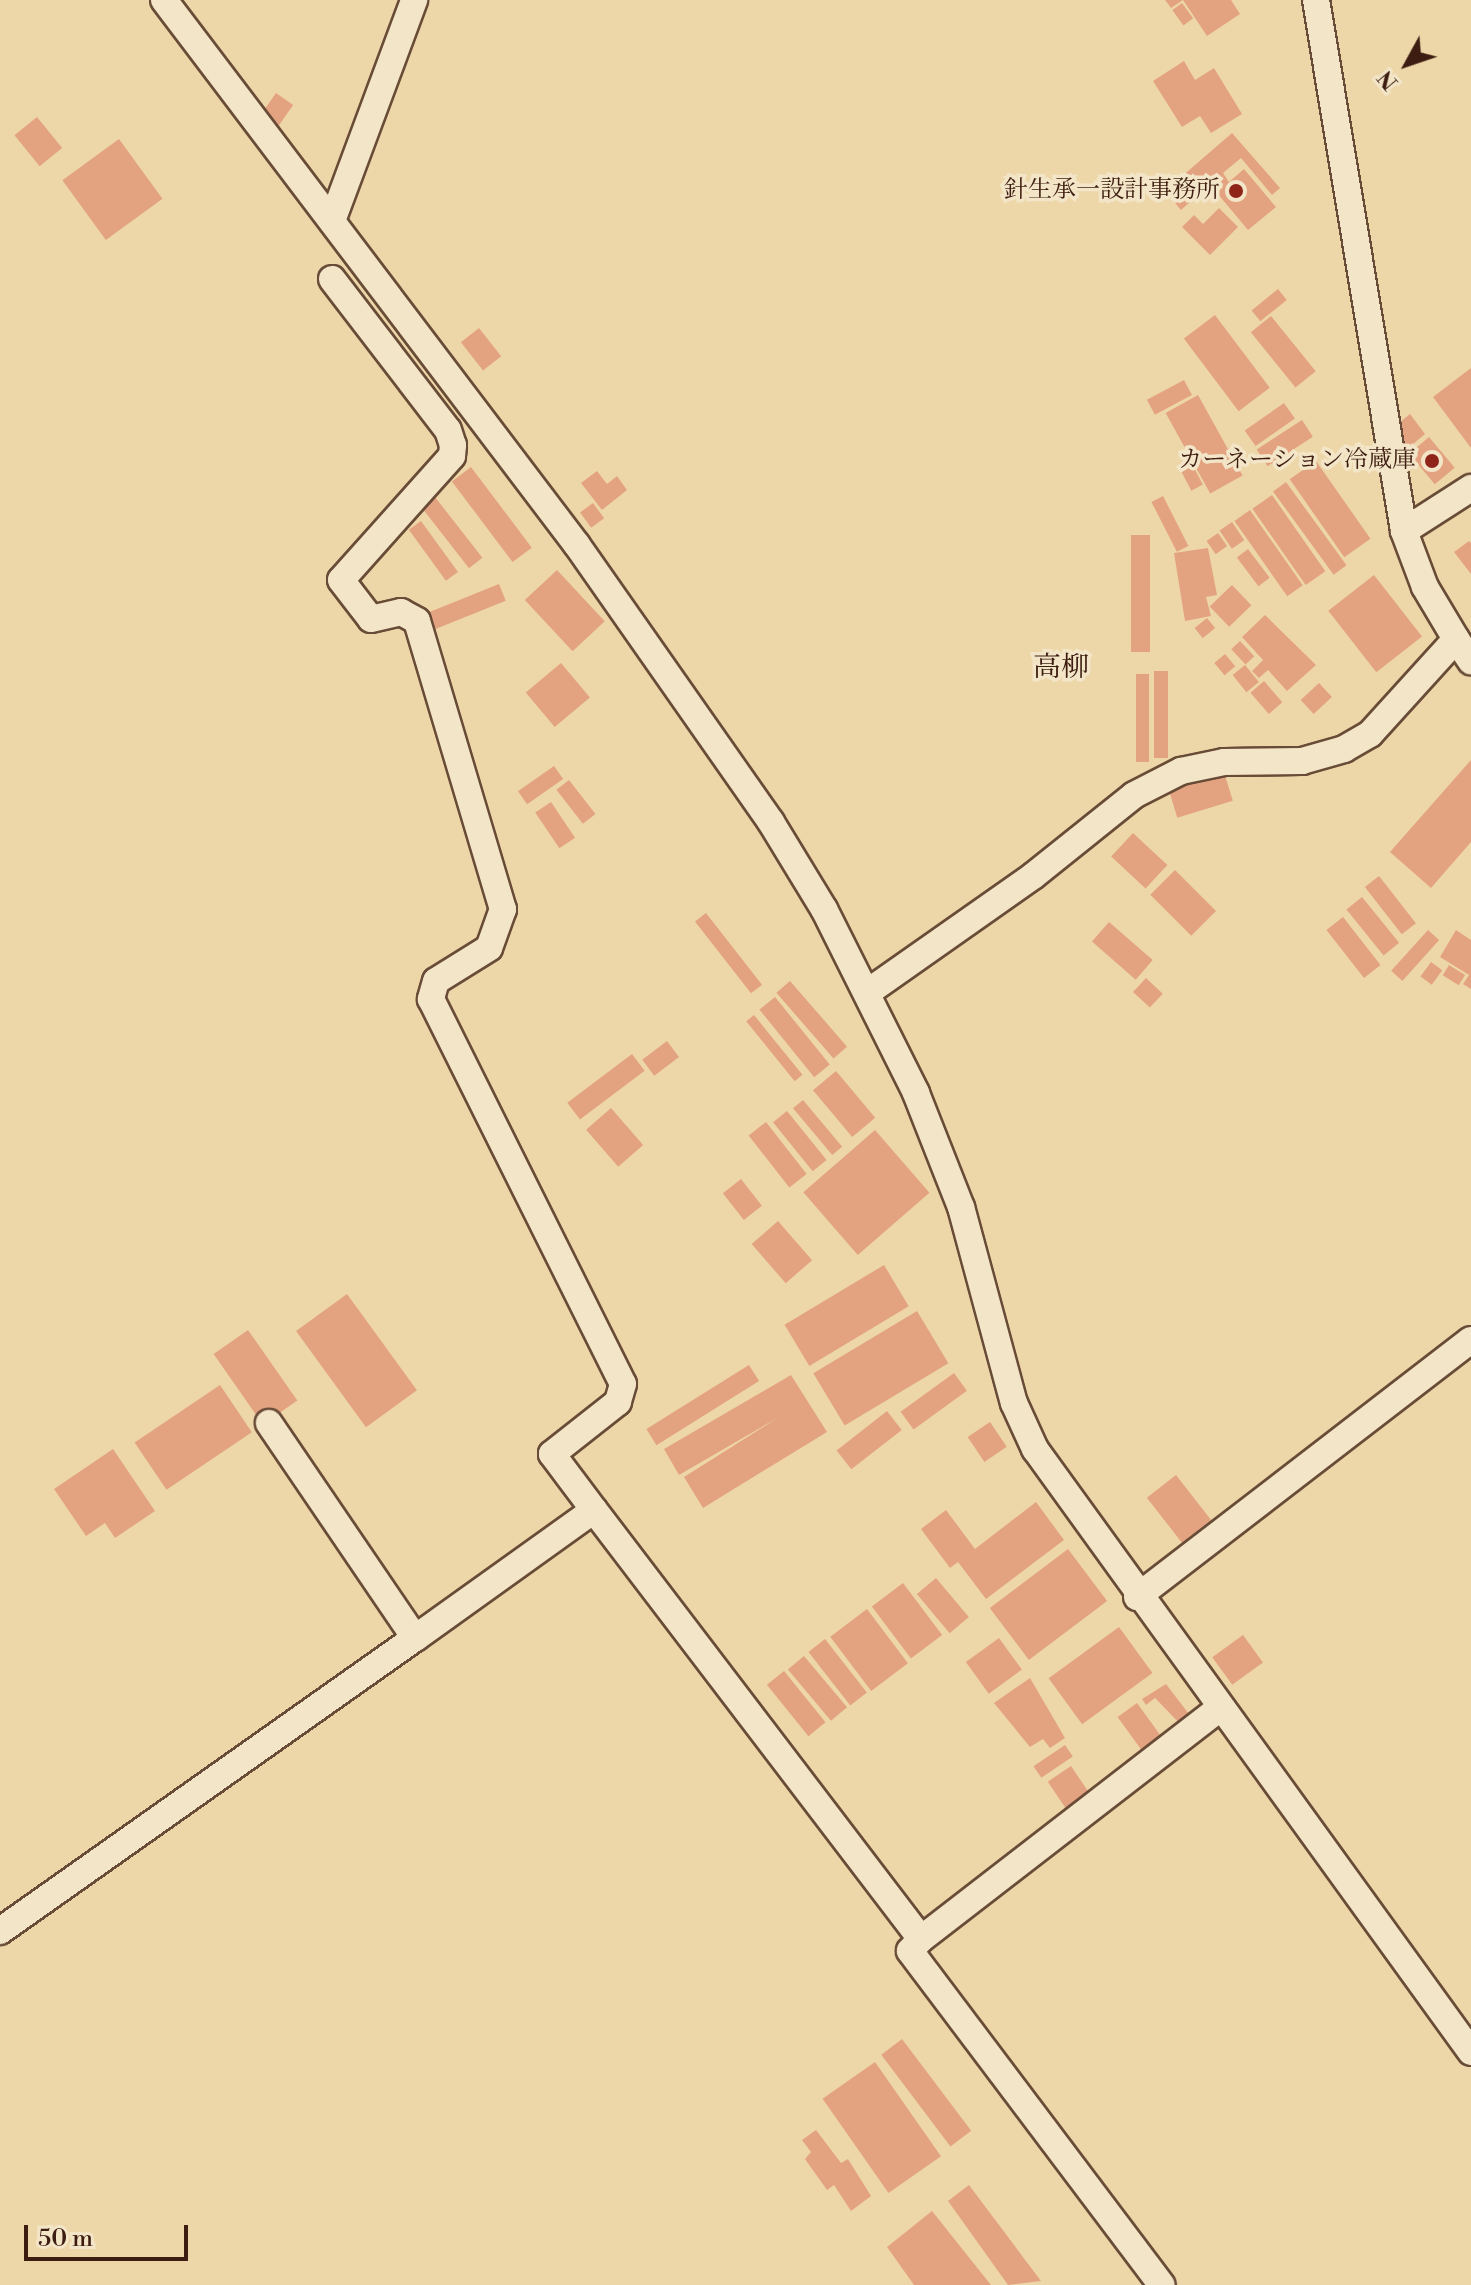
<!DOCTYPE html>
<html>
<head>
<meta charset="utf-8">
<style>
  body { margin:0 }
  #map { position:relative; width:1471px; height:2285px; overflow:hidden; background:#edd7a9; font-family:"Libre Bodoni","Noto Serif JP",serif }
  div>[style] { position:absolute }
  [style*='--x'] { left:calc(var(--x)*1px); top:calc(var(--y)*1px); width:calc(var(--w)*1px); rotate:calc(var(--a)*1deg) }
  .building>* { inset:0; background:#e4a380; transform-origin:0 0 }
  .roads { filter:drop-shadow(2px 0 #694c37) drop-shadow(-2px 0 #694c37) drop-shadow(0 2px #694c37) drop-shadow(0 -2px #694c37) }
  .minor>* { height:26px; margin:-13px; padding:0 13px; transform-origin:13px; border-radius:13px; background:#f3e5c7 }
  .dots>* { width:22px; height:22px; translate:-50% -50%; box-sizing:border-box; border:4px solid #f3e5c7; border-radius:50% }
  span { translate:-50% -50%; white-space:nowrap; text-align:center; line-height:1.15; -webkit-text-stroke:7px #f3e5c7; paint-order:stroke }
  .poi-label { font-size:24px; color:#3d1d11 }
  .right { translate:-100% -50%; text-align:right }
  .quarter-label { font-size:28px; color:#3d1d11 }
  .north { position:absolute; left:1367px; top:24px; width:80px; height:80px; -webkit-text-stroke:6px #f3e5c7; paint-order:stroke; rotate:230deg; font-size:22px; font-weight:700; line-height:32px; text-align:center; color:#3d1d11 }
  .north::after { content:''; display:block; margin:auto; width:28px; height:36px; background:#3d1d11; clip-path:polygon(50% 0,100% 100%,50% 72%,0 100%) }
  .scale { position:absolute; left:24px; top:2225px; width:164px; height:36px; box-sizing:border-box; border:4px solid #3d1d11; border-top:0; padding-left:10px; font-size:24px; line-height:28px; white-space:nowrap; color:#3d1d11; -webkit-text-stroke:6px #f3e5c7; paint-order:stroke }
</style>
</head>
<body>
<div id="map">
  <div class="building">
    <i style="clip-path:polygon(1165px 0,1231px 0,1240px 14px,1207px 36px,1183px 0,1171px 8px)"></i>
    <i style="left:1182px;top:3px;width:19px;height:12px;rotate:54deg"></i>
    <i style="clip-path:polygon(1184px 61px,1195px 80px,1214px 68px,1242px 114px,1211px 133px,1200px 116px,1182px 127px,1153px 81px)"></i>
    <i style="left:276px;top:93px;width:21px;height:26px;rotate:35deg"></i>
    <i style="left:37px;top:117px;width:40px;height:29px;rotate:51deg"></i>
    <i style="clip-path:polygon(1232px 133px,1280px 188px,1272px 195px,1241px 158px,1223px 173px,1229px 182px,1244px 169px,1276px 207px,1248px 230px,1217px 193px,1223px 187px,1216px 179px,1181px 210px,1165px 191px)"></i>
    <i style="left:119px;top:139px;width:74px;height:70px;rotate:54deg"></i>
    <i style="clip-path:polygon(1219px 208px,1238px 227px,1210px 255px,1182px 227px,1194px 215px,1203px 224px)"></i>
    <i style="left:1278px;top:289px;width:14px;height:34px;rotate:51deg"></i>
    <i style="left:1215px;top:315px;width:91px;height:39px;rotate:53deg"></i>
    <i style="left:1271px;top:316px;width:71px;height:26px;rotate:51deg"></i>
    <i style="left:479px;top:328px;width:36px;height:23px;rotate:52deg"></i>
    <i style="clip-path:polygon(1471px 368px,1471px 448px,1433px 397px)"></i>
    <i style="left:1184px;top:380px;width:17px;height:42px;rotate:62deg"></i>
    <i style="left:1198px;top:395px;width:92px;height:37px;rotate:61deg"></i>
    <i style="left:1284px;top:403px;width:19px;height:48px;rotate:55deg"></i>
    <i style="clip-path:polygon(1410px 414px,1425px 434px,1406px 450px,1394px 427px)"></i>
    <i style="left:1302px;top:420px;width:20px;height:54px;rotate:57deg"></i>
    <i style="left:1429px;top:437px;width:40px;height:26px;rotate:50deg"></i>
    <i style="left:1316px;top:461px;width:95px;height:32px;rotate:55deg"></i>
    <i style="left:1193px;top:466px;width:21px;height:13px;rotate:62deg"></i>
    <i style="left:471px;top:467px;width:101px;height:24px;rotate:53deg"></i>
    <i style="clip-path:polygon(597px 471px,607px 484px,617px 476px,627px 490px,602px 510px,581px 483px)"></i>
    <i style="left:1286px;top:482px;width:103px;height:16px;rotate:54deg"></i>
    <i style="left:1272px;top:495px;width:93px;height:24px;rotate:55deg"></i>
    <i style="left:1163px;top:496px;width:56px;height:13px;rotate:63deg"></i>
    <i style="left:435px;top:497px;width:77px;height:17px;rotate:52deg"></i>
    <i style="left:593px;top:503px;width:19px;height:16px;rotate:54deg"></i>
    <i style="left:1250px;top:510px;width:92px;height:19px;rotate:55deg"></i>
    <i style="left:421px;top:521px;width:63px;height:15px;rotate:54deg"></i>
    <i style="left:1232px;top:522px;width:22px;height:15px;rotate:56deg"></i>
    <i style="left:1218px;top:533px;width:16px;height:14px;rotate:55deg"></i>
    <i style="left:1131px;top:535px;width:19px;height:117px"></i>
    <i style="clip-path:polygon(1469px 541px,1471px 543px,1471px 574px,1454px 552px)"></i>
    <i style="clip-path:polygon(1208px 548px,1217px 595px,1206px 597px,1211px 616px,1185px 621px,1174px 553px)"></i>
    <i style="left:1248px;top:549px;width:36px;height:14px;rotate:53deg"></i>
    <i style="left:557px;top:570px;width:70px;height:44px;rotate:47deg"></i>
    <i style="left:1374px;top:575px;width:78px;height:58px;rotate:52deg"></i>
    <i style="left:499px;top:584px;width:18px;height:83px;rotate:68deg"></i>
    <i style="left:1232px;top:585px;width:28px;height:31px;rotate:46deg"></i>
    <i style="clip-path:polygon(1265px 615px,1316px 665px,1287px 691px,1268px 670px,1259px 678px,1252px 671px,1263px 660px,1242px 637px)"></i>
    <i style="left:1207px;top:618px;width:13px;height:16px;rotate:51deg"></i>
    <i style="left:1240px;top:641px;width:21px;height:12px;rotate:47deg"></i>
    <i style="left:1225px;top:654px;width:16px;height:14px;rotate:50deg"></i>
    <i style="left:561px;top:663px;width:45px;height:46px;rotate:50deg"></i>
    <i style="left:1245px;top:665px;width:22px;height:16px;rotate:51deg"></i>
    <i style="left:1154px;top:671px;width:14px;height:87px"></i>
    <i style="left:1136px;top:674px;width:13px;height:88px"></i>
    <i style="left:1264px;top:681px;width:28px;height:18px;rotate:49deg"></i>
    <i style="left:1319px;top:683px;width:19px;height:25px;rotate:47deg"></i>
    <i style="clip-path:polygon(1471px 760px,1471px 842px,1431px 888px,1390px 852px)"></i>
    <i style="left:554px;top:766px;width:16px;height:44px;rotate:55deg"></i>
    <i style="left:1224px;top:772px;width:30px;height:58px;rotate:73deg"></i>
    <i style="left:569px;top:780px;width:43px;height:16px;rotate:52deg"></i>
    <i style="left:551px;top:802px;width:43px;height:19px;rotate:56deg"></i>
    <i style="left:1133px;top:833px;width:47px;height:32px;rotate:43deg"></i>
    <i style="left:1175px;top:870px;width:58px;height:35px;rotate:45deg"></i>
    <i style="left:1379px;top:876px;width:60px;height:18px;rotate:52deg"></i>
    <i style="left:1362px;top:897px;width:59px;height:20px;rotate:51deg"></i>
    <i style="left:706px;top:913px;width:91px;height:14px;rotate:52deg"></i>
    <i style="left:1343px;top:917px;width:61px;height:21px;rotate:52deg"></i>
    <i style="left:1109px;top:922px;width:58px;height:26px;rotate:41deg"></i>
    <i style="left:1428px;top:930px;width:15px;height:55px;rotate:42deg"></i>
    <i style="clip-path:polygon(1456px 930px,1471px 940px,1471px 989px,1463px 984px,1469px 975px,1440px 957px)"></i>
    <i style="left:1431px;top:962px;width:14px;height:18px;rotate:36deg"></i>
    <i style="left:1449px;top:965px;width:19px;height:12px;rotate:32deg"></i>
    <i style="left:1146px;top:978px;width:23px;height:19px;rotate:43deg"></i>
    <i style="left:790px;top:981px;width:87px;height:18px;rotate:49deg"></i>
    <i style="left:775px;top:997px;width:87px;height:20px;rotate:51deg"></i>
    <i style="left:754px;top:1015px;width:77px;height:10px;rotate:51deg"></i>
    <i style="left:667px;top:1041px;width:20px;height:31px;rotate:53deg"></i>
    <i style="left:632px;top:1054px;width:21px;height:81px;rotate:53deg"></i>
    <i style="left:836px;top:1071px;width:61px;height:30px;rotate:50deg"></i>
    <i style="left:803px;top:1100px;width:61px;height:13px;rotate:50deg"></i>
    <i style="left:611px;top:1108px;width:49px;height:33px;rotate:49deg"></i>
    <i style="left:787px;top:1111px;width:63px;height:18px;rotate:51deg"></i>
    <i style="left:766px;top:1122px;width:66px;height:22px;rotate:52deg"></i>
    <i style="left:875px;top:1130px;width:83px;height:95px;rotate:49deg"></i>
    <i style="left:741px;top:1179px;width:34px;height:23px;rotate:52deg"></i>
    <i style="left:778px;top:1221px;width:52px;height:35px;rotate:49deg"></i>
    <i style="left:884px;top:1265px;width:48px;height:116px;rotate:59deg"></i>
    <i style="left:347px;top:1294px;width:119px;height:63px;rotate:54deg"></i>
    <i style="left:917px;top:1311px;width:61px;height:121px;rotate:59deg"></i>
    <i style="left:248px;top:1330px;width:86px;height:42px;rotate:55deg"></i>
    <i style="left:749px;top:1365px;width:19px;height:121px;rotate:58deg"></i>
    <i style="left:954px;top:1373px;width:22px;height:66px;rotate:54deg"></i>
    <i style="clip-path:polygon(791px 1375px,827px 1432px,703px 1508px,684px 1477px,779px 1417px,679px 1475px,664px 1449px)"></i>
    <i style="left:220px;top:1385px;width:57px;height:103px;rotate:56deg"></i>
    <i style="left:887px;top:1411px;width:24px;height:64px;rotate:52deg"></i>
    <i style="left:990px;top:1422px;width:30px;height:27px;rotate:56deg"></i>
    <i style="clip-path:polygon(113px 1449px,155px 1511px,115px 1538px,105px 1523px,86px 1536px,54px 1489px)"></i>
    <i style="left:1176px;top:1475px;width:57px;height:37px;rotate:52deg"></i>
    <i style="clip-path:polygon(1036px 1502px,1064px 1540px,986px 1599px,958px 1562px,950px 1568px,921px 1529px,946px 1510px,975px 1549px)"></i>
    <i style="left:1068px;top:1549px;width:65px;height:98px;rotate:53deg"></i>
    <i style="left:936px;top:1578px;width:51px;height:25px;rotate:50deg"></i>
    <i style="left:903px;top:1583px;width:65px;height:39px;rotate:53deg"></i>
    <i style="left:867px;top:1609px;width:68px;height:46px;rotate:53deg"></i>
    <i style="left:1119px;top:1627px;width:57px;height:87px;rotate:54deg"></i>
    <i style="left:1243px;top:1635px;width:34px;height:38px;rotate:54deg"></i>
    <i style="left:999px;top:1638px;width:39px;height:41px;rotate:54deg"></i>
    <i style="left:825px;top:1639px;width:68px;height:21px;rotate:52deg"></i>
    <i style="left:804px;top:1656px;width:67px;height:21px;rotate:50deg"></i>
    <i style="left:784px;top:1671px;width:66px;height:22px;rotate:51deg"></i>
    <i style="clip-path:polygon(1030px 1678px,1065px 1738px,1050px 1748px,1043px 1739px,1030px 1747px,994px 1703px)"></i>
    <i style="clip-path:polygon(1166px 1684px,1195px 1722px,1186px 1730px,1155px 1698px,1146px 1705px,1142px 1699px)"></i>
    <i style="left:1137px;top:1703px;width:47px;height:24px;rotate:54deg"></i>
    <i style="left:1065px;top:1745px;width:14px;height:38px;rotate:56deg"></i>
    <i style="left:1071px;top:1766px;width:42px;height:28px;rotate:56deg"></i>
    <i style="left:902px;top:2039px;width:115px;height:26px;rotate:53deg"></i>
    <i style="left:875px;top:2062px;width:115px;height:64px;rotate:55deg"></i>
    <i style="clip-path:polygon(816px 2130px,841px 2163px,848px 2159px,871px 2196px,851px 2211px,834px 2185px,827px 2190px,805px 2159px,811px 2152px,802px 2140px)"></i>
    <i style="clip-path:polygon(969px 2185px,1041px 2281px,1008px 2285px,948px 2201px)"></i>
    <i style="clip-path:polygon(932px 2211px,991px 2285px,914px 2285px,887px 2247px)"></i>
  </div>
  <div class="roads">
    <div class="minor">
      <i style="--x:164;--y:0;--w:684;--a:52.85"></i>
      <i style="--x:577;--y:545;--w:338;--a:55"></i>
      <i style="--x:771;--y:822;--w:102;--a:58.7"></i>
      <i style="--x:824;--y:909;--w:206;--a:63.4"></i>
      <i style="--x:916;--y:1093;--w:123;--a:68.5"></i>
      <i style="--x:961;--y:1207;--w:203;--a:74.9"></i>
      <i style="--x:1014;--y:1403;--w:51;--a:65.5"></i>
      <i style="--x:1035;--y:1449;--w:744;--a:54.13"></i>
      <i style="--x:1316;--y:0;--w:538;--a:80.59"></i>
      <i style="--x:1404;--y:531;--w:80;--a:-32.7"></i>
      <i style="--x:332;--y:221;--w:236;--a:-69.6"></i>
      <i style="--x:332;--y:279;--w:190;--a:52.5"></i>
      <i style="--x:448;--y:430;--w:16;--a:72"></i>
      <i style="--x:453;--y:445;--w:11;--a:95"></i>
      <i style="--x:452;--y:456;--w:166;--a:131.8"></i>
      <i style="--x:341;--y:580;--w:49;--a:52.4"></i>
      <i style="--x:371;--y:619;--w:31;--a:-13"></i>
      <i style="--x:401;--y:612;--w:18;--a:29"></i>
      <i style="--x:417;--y:621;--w:301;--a:73.4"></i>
      <i style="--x:503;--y:909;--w:41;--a:109.7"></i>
      <i style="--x:489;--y:948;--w:62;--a:148.1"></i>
      <i style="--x:436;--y:981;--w:19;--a:106"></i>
      <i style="--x:431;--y:999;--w:430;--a:63.5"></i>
      <i style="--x:623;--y:1384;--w:19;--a:106"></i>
      <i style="--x:618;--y:1402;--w:84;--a:141.8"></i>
      <i style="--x:552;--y:1454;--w:70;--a:53.1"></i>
      <i style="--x:594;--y:1510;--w:220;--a:144.4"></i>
      <i style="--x:1456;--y:639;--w:27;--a:56"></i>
      <i style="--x:868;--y:992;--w:202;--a:-35.1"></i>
      <i style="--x:1033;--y:876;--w:129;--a:-38.7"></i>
      <i style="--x:1134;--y:795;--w:53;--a:-27.1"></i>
      <i style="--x:1181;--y:771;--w:44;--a:-11.8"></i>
      <i style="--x:1224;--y:762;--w:78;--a:-0.7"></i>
      <i style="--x:1302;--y:761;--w:44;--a:-15.9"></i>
      <i style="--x:1344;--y:749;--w:30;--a:-30"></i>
      <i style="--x:1370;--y:734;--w:128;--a:-47.8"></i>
      <i style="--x:1456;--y:639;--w:61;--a:-120.8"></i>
      <i style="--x:1425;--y:587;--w:60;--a:-110.6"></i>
      <i style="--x:594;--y:1510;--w:539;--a:52.68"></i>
      <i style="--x:921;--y:1939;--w:16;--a:133"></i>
      <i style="--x:910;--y:1951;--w:418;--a:53"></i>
      <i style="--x:1137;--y:1597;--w:421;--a:-37.6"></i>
      <i style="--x:0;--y:1931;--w:508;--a:-35.22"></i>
      <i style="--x:415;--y:1638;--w:260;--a:-124.2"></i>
      <i style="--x:921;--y:1939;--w:376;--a:-37.7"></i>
    </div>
  </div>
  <div class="dots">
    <i style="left:1236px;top:191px;background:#8f2418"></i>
    <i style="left:1432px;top:461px;background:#8f2418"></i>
  </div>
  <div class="poi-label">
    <span class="right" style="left:1220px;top:191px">針生承一設計事務所</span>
    <span class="right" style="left:1416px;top:461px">カーネーション冷蔵庫</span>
  </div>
  <div class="quarter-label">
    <span style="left:1061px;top:668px">高柳</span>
  </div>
  <div class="north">N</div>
  <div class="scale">50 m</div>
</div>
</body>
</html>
